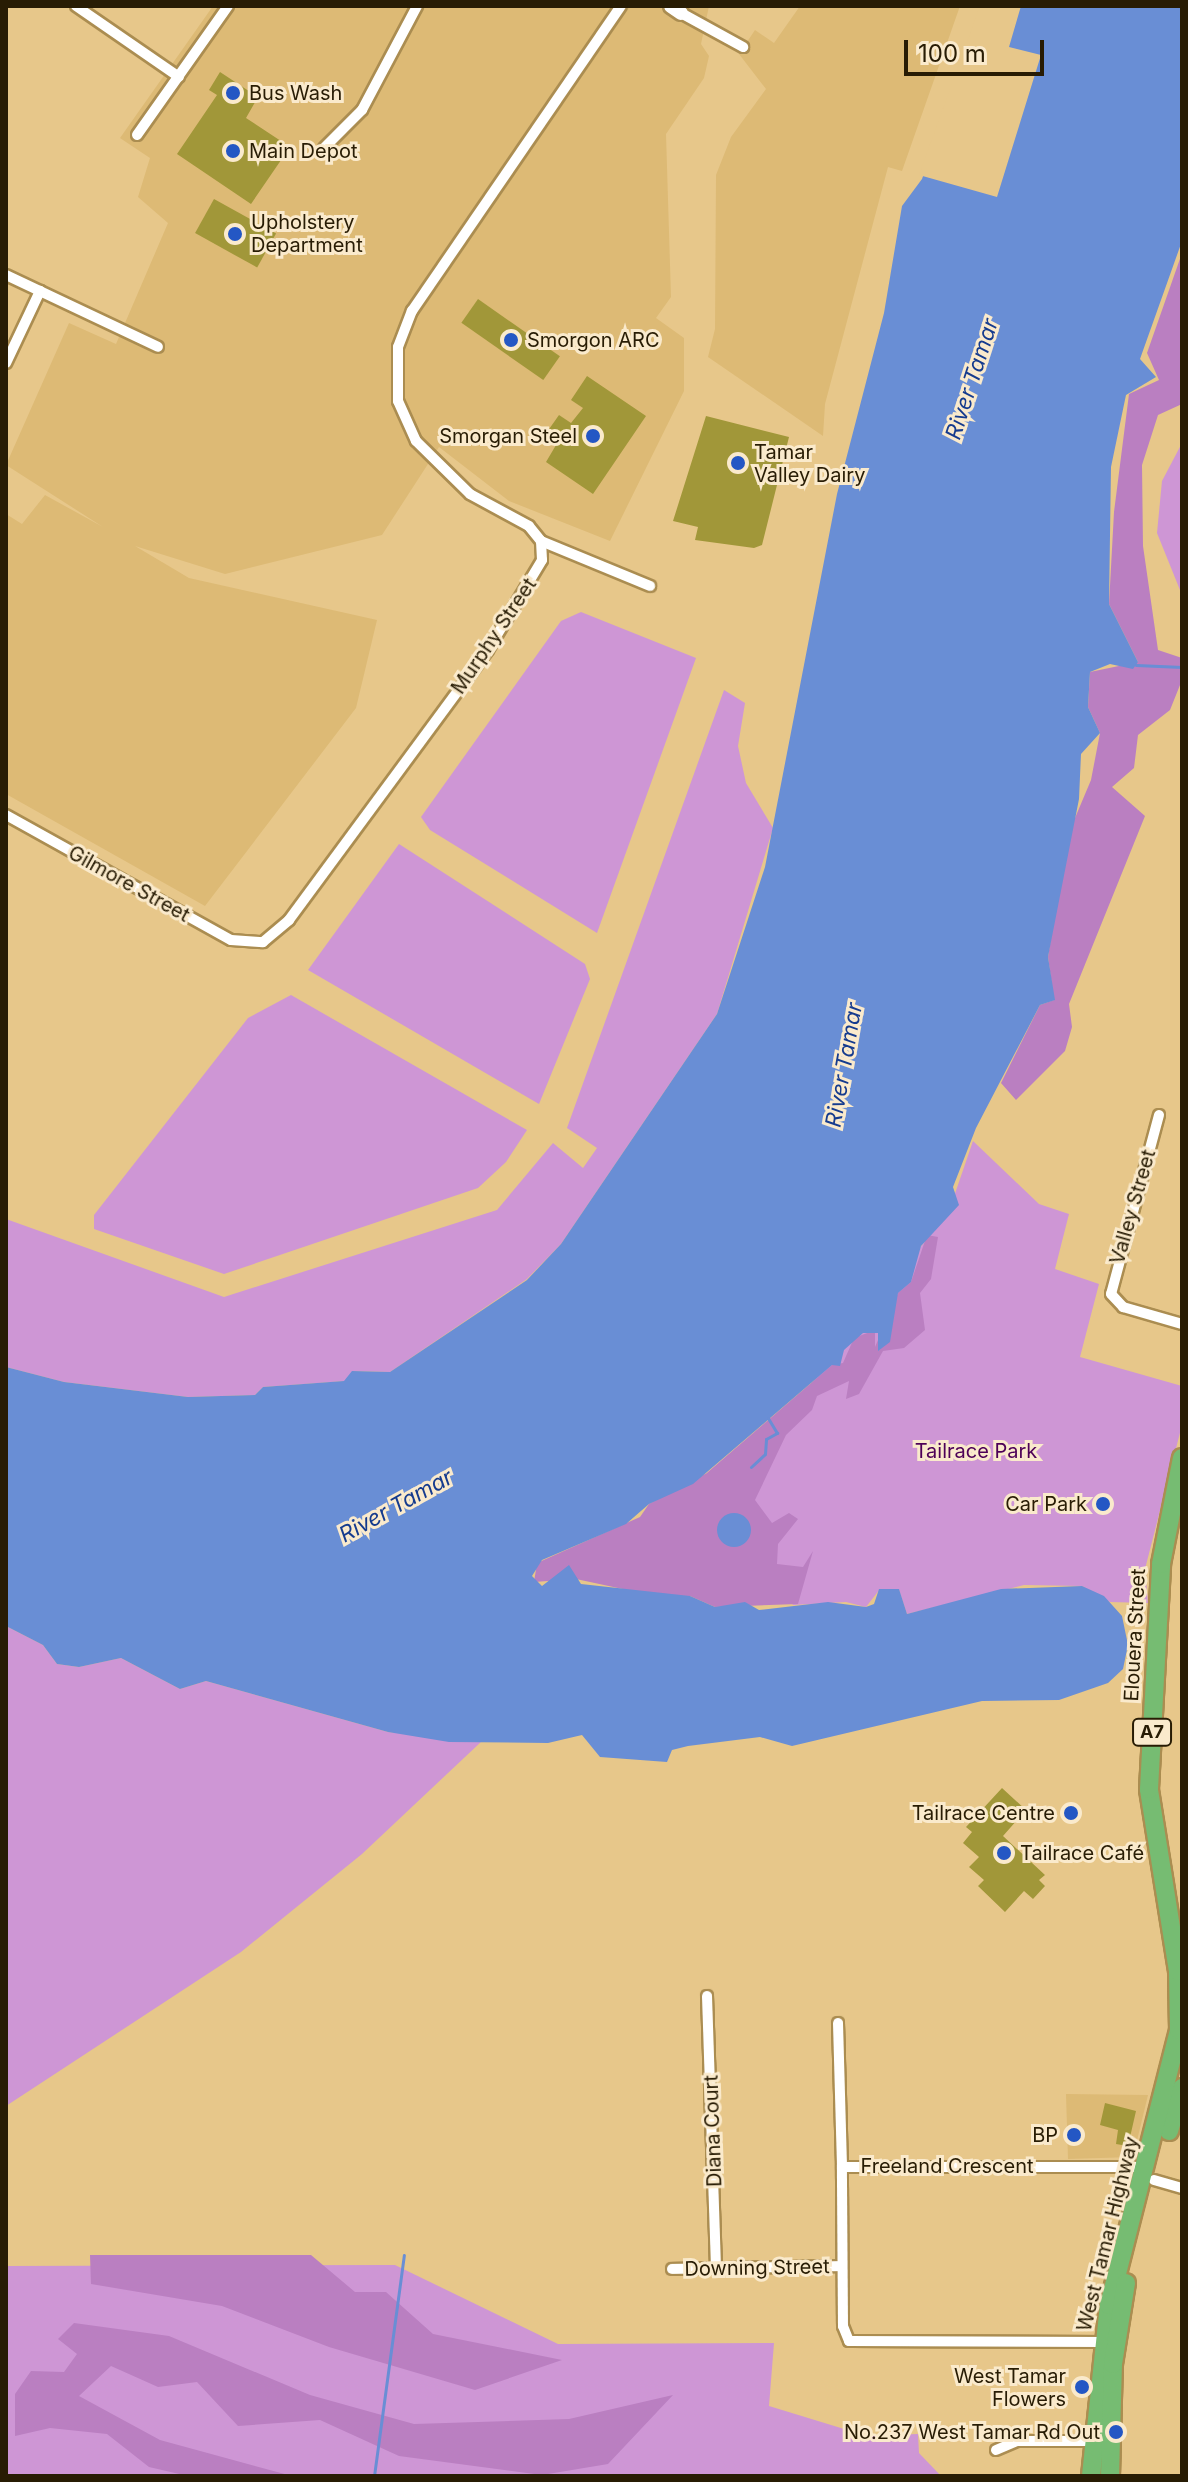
<!DOCTYPE html>
<html>
<head>
<meta charset="utf-8">
<style>
  body { margin:0 }
  #map { position:relative; width:1188px; height:2482px; overflow:hidden; background:#e7c78a; font-family:Inter,sans-serif }
  div>[style] { position:absolute }
  [style*='--x'] { left:calc(var(--x)*1px); top:calc(var(--y)*1px); width:calc(var(--w)*1px); rotate:calc(var(--a)*1deg) }
  .built>* { inset:0; background:#ddba75 }
  .green>* { inset:0; background:#ce96d5 }
  .forest>* { inset:0; background:#ba7fc1 }
  .water>* { inset:0; background:#698ed5 }
  .round { border-radius:50% }
  .pier>* { inset:0; background:#e7c78a }
  .stream>* { height:3px; margin:-1.5px; padding:0 1.5px; transform-origin:1.5px; border-radius:1.5px; background:#698ed5 }
  .building>* { inset:0; background:#a19739; transform-origin:0 0 }
  .roads { filter:drop-shadow(2px 0 #ab8d51) drop-shadow(-2px 0 #ab8d51) drop-shadow(0 2px #ab8d51) drop-shadow(0 -2px #ab8d51) }
  .street>* { height:10px; margin:-5px; padding:0 5px; transform-origin:5px; border-radius:5px; background:#fff }
  .secondary>* { height:14px; margin:-7px; padding:0 7px; transform-origin:7px; border-radius:7px; background:#fff }
  .highway>* { height:18px; margin:-9px; padding:0 9px; transform-origin:9px; border-radius:9px; background:#76bc72 }
  .dots>* { width:22px; height:22px; translate:-50% -50%; box-sizing:border-box; border:4px solid #faeacc; border-radius:50% }
  span { translate:-50% -50%; white-space:nowrap; text-align:center; line-height:1.15; -webkit-text-stroke:6px #faeacc; paint-order:stroke }
  .shield-label span { padding:2px 6px; background:#faeacc; border:2px solid; border-radius:6px; -webkit-text-stroke-width:0 }
  .shield-label { font-size:18px; color:#281c04; font-weight:700 }
  .poi-label { font-size:20px; color:#281c04 }
  .left { translate:0 -50%; text-align:left }
  .right { translate:-100% -50%; text-align:right }
  .street-label { font-size:20px; color:#281c04 }
  .park-label { font-size:20px; color:#4d0057 }
  .water-label { font-size:22px; color:#153b8e; font-style:italic }
  .frame { position:absolute; inset:0; border:8px solid #281c04; pointer-events:none }
  .scale { position:absolute; left:904px; top:40px; width:140px; height:36px; box-sizing:border-box; border:4px solid #281c04; border-top:0; padding-left:10px; font-size:24px; line-height:28px; white-space:nowrap; color:#281c04; -webkit-text-stroke:6px #faeacc; paint-order:stroke }
</style>
</head>
<body>
<div id="map">
  <div class="built">
    <i style="clip-path:polygon(213px 6px,709px 6px,701px 44px,709px 56px,704px 78px,666px 134px,671px 297px,656px 318px,684px 338px,684px 391px,610px 541px,509px 501px,439px 447px,382px 535px,225px 574px,135px 546px,189px 578px,377px 620px,356px 708px,205px 906px,6px 794px,6px 514px,22px 524px,45px 495px,103px 527px,6px 465px,69px 323px,116px 344px,168px 223px,138px 197px,150px 158px,120px 138px)"></i>
    <i style="clip-path:polygon(800px 6px,960px 6px,902px 171px,888px 167px,825px 404px,823px 436px,708px 357px,715px 329px,716px 175px,731px 137px,766px 89px,739px 54px,755px 30px,774px 43px)"></i>
    <i style="clip-path:polygon(1066px 2094px,1148px 2095px,1133px 2157px,1068px 2159px)"></i>
  </div>
  <div class="green">
    <i style="clip-path:polygon(1182px 443px,1182px 595px,1157px 533px,1162px 481px)"></i>
    <i style="clip-path:polygon(581px 612px,696px 658px,597px 933px,430px 830px,421px 817px,561px 621px)"></i>
    <i style="clip-path:polygon(724px 690px,745px 703px,738px 746px,746px 783px,773px 828px,717px 1014px,561px 1244px,527px 1279px,390px 1372px,353px 1371px,345px 1381px,263px 1387px,255px 1395px,188px 1397px,64px 1382px,6px 1367px,6px 1219px,224px 1297px,497px 1210px,553px 1143px,583px 1168px,597px 1148px,567px 1128px)"></i>
    <i style="clip-path:polygon(399px 844px,585px 964px,590px 979px,539px 1104px,308px 970px)"></i>
    <i style="clip-path:polygon(291px 995px,527px 1130px,506px 1162px,478px 1188px,224px 1274px,94px 1229px,94px 1215px,248px 1018px)"></i>
    <i style="clip-path:polygon(973px 1141px,1039px 1204px,1069px 1214px,1055px 1269px,1099px 1284px,1080px 1357px,1182px 1386px,1182px 1425px,1145px 1569px,1148px 1603px,1110px 1602px,1082px 1586px,1024px 1585px,907px 1614px,899px 1590px,880px 1589px,866px 1607px,846px 1602px,793px 1605px,707px 1473px,813px 1382px,949px 1211px)"></i>
    <i style="clip-path:polygon(6px 1626px,43px 1645px,57px 1664px,79px 1667px,121px 1658px,180px 1689px,206px 1681px,388px 1732px,482px 1741px,362px 1854px,241px 1952px,6px 2106px)"></i>
    <i style="clip-path:polygon(395px 2265px,558px 2344px,774px 2343px,769px 2406px,867px 2436px,918px 2434px,919px 2453px,941px 2476px,6px 2476px,6px 2266px)"></i>
  </div>
  <div class="forest">
    <i style="clip-path:polygon(1182px 253px,1182px 404px,1158px 415px,1142px 465px,1143px 546px,1158px 650px,1182px 658px,1182px 680px,1170px 710px,1138px 735px,1134px 768px,1112px 787px,1145px 816px,1069px 1004px,1072px 1027px,1065px 1051px,1016px 1100px,1001px 1083px,1040px 1005px,1054px 1000px,1048px 957px,1067px 837px,1091px 780px,1100px 733px,1088px 707px,1090px 672px,1138px 662px,1109px 604px,1114px 512px,1129px 394px,1159px 380px,1147px 353px)"></i>
    <i style="clip-path:polygon(927px 1235px,938px 1237px,931px 1279px,920px 1293px,925px 1330px,904px 1348px,883px 1351px,859px 1394px,846px 1399px,849px 1381px,817px 1396px,812px 1410px,786px 1435px,755px 1500px,772px 1523px,789px 1513px,798px 1519px,778px 1544px,777px 1564px,803px 1567px,813px 1551px,798px 1604px,715px 1607px,690px 1596px,660px 1597px,576px 1579px,534px 1582px,537px 1563px,640px 1517px,649px 1504px,707px 1473px,832px 1365px,843px 1363px,854px 1338px,875px 1330px,875px 1347px,898px 1293px,911px 1282px)"></i>
    <i style="clip-path:polygon(90px 2255px,311px 2255px,355px 2292px,386px 2292px,433px 2334px,562px 2360px,475px 2390px,329px 2347px,222px 2306px,91px 2284px)"></i>
    <i style="clip-path:polygon(74px 2323px,169px 2336px,310px 2395px,414px 2424px,569px 2419px,673px 2395px,608px 2464px,542px 2475px,399px 2456px,320px 2420px,238px 2426px,197px 2382px,158px 2387px,111px 2366px,79px 2396px,160px 2440px,292px 2476px,188px 2476px,149px 2467px,107px 2434px,50px 2428px,15px 2436px,15px 2394px,31px 2371px,64px 2372px,77px 2354px,58px 2339px)"></i>
  </div>
  <div class="water">
    <i style="clip-path:polygon(984px 6px,1182px 6px,1182px 241px,1140px 359px,1156px 377px,1126px 395px,1111px 467px,1109px 604px,1138px 662px,1133px 669px,1110px 664px,1090px 672px,1088px 707px,1100px 733px,1081px 754px,1079px 799px,1048px 957px,1055px 1000px,1040px 1005px,976px 1128px,953px 1187px,959px 1205px,921px 1246px,911px 1282px,898px 1293px,890px 1342px,878px 1351px,878px 1333px,863px 1333px,844px 1350px,840px 1366px,832px 1365px,693px 1484px,649px 1504px,626px 1524px,542px 1560px,532px 1576px,542px 1586px,569px 1565px,581px 1584px,690px 1596px,715px 1607px,745px 1602px,759px 1610px,828px 1602px,866px 1607px,874px 1604px,879px 1589px,899px 1589px,907px 1614px,1001px 1589px,1082px 1586px,1104px 1596px,1122px 1616px,1128px 1645px,1123px 1669px,1108px 1683px,1059px 1700px,982px 1701px,792px 1746px,760px 1737px,688px 1746px,672px 1750px,667px 1762px,600px 1757px,582px 1735px,548px 1743px,449px 1742px,388px 1732px,206px 1681px,180px 1689px,121px 1658px,79px 1667px,57px 1664px,43px 1645px,6px 1626px,6px 1367px,64px 1382px,188px 1397px,255px 1395px,263px 1387px,344px 1381px,352px 1371px,390px 1372px,527px 1280px,561px 1244px,717px 1014px,765px 867px,837px 494px,884px 313px,902px 206px,922px 179px)"></i>
    <i class="round" style="left:717px;top:1513px;width:34px;height:34px"></i>
  </div>
  <div class="pier">
    <i style="clip-path:polygon(980px 6px,1021px 6px,1009px 47px,1041px 55px,997px 197px,919px 175px)"></i>
  </div>
  <div class="stream">
    <i style="--x:1136;--y:665;--w:46;--a:2.5"></i>
    <i style="--x:751;--y:1467;--w:19;--a:-43"></i>
    <i style="--x:765;--y:1454;--w:15;--a:-86"></i>
    <i style="--x:766;--y:1439;--w:13;--a:-29"></i>
    <i style="--x:777;--y:1433;--w:17;--a:-121"></i>
    <i style="--x:374;--y:2476;--w:223;--a:-82.3"></i>
  </div>
  <div class="building">
    <i style="clip-path:polygon(220px 72px,258px 97px,246px 118px,290px 147px,251px 204px,177px 154px,217px 95px,209px 90px)"></i>
    <i style="left:214px;top:199px;width:71px;height:39px;rotate:29deg"></i>
    <i style="left:478px;top:299px;width:100px;height:29px;rotate:35deg"></i>
    <i style="clip-path:polygon(587px 376px,646px 416px,593px 494px,546px 462px,559px 440px,547px 432px,559px 415px,571px 423px,583px 408px,571px 400px)"></i>
    <i style="clip-path:polygon(706px 416px,789px 437px,762px 545px,754px 548px,695px 540px,698px 527px,673px 521px)"></i>
    <i style="clip-path:polygon(1002px 1788px,1026px 1810px,1003px 1836px,1045px 1875px,1039px 1880px,1045px 1886px,1033px 1899px,1024px 1891px,1005px 1912px,978px 1886px,984px 1880px,969px 1867px,979px 1857px,963px 1843px,972px 1832px,966px 1827px)"></i>
    <i style="clip-path:polygon(1105px 2103px,1136px 2111px,1128px 2146px,1116px 2144px,1118px 2130px,1100px 2125px)"></i>
  </div>
  <div class="roads">
    <div class="street">
      <i style="--x:76;--y:6;--w:125;--a:34.6"></i>
      <i style="--x:681;--y:13;--w:71;--a:28.7"></i>
      <i style="--x:137;--y:135;--w:158;--a:-54.8"></i>
      <i style="--x:324;--y:148;--w:54;--a:-45"></i>
      <i style="--x:362;--y:110;--w:118;--a:-62.1"></i>
      <i style="--x:6;--y:275;--w:168;--a:25.3"></i>
      <i style="--x:6;--y:363;--w:80;--a:-64.7"></i>
      <i style="--x:541;--y:541;--w:118;--a:22.4"></i>
      <i style="--x:6;--y:815;--w:257;--a:29.1"></i>
      <i style="--x:231;--y:940;--w:32;--a:4"></i>
      <i style="--x:263;--y:942;--w:34;--a:-40"></i>
      <i style="--x:289;--y:920;--w:335;--a:-53.6"></i>
      <i style="--x:488;--y:650;--w:105;--a:-59"></i>
      <i style="--x:542;--y:560;--w:19;--a:-93"></i>
      <i style="--x:541;--y:541;--w:19;--a:-129"></i>
      <i style="--x:529;--y:526;--w:67;--a:-151.5"></i>
      <i style="--x:470;--y:494;--w:76;--a:-135.5"></i>
      <i style="--x:416;--y:441;--w:44;--a:-114.2"></i>
      <i style="--x:398;--y:401;--w:54;--a:-90"></i>
      <i style="--x:398;--y:347;--w:39;--a:-69"></i>
      <i style="--x:412;--y:311;--w:370;--a:-55.6"></i>
      <i style="--x:1159;--y:1115;--w:185;--a:105"></i>
      <i style="--x:1111;--y:1294;--w:18;--a:47"></i>
      <i style="--x:1123;--y:1307;--w:61;--a:16.1"></i>
      <i style="--x:707;--y:1996;--w:271;--a:88.1"></i>
      <i style="--x:838;--y:2023;--w:144;--a:88.4"></i>
      <i style="--x:1154;--y:2180;--w:29;--a:16"></i>
      <i style="--x:672;--y:2269;--w:170;--a:-1"></i>
      <i style="--x:1103;--y:2342;--w:254;--a:-179.8"></i>
      <i style="--x:849;--y:2341;--w:16;--a:-112"></i>
      <i style="--x:843;--y:2326;--w:159;--a:-90.4"></i>
      <i style="--x:842;--y:2167;--w:304;--a:0"></i>
      <i style="--x:996;--y:2450;--w:23;--a:-23"></i>
      <i style="--x:1017;--y:2441;--w:76;--a:0"></i>
    </div>
    <div class="secondary">
      <i style="--x:671;--y:6;--w:12;--a:35"></i>
    </div>
    <div class="highway">
      <i style="--x:1169;--y:2131;--w:45;--a:-73.2"></i>
      <i style="--x:1091;--y:2476;--w:172;--a:-84"></i>
      <i style="--x:1109;--y:2305;--w:284;--a:-75.7"></i>
      <i style="--x:1179;--y:2030;--w:59;--a:-91"></i>
      <i style="--x:1178;--y:1971;--w:184;--a:-99.1"></i>
      <i style="--x:1149;--y:1789;--w:225;--a:-86.9"></i>
      <i style="--x:1161;--y:1564;--w:108;--a:-78.8"></i>
      <i style="--x:1110;--y:2476;--w:112;--a:-88.5"></i>
      <i style="--x:1113;--y:2364;--w:82;--a:-80.9"></i>
    </div>
  </div>
  <div class="dots">
    <i style="left:233px;top:93px;background:#2457c4"></i>
    <i style="left:233px;top:151px;background:#2457c4"></i>
    <i style="left:235px;top:234px;background:#2457c4"></i>
    <i style="left:511px;top:340px;background:#2457c4"></i>
    <i style="left:593px;top:436px;background:#2457c4"></i>
    <i style="left:738px;top:463px;background:#2457c4"></i>
    <i style="left:1103px;top:1504px;background:#2457c4"></i>
    <i style="left:1071px;top:1813px;background:#2457c4"></i>
    <i style="left:1004px;top:1853px;background:#2457c4"></i>
    <i style="left:1074px;top:2135px;background:#2457c4"></i>
    <i style="left:1082px;top:2387px;background:#2457c4"></i>
    <i style="left:1116px;top:2432px;background:#2457c4"></i>
  </div>
  <div class="shield-label">
    <span style="left:1152px;top:1732px">A7</span>
  </div>
  <div class="poi-label">
    <span class="left" style="left:249px;top:93px">Bus Wash</span>
    <span class="left" style="left:249px;top:151px">Main Depot</span>
    <span class="left" style="left:251px;top:234px">Upholstery<br>Department</span>
    <span class="left" style="left:527px;top:340px">Smorgon ARC</span>
    <span class="right" style="left:577px;top:436px">Smorgan Steel</span>
    <span class="left" style="left:754px;top:464px">Tamar<br>Valley Dairy</span>
    <span class="right" style="left:1087px;top:1504px">Car Park</span>
    <span class="right" style="left:1055px;top:1813px">Tailrace Centre</span>
    <span class="left" style="left:1020px;top:1853px">Tailrace Café</span>
    <span class="right" style="left:1058px;top:2135px">BP</span>
    <span class="right" style="left:1066px;top:2388px">West Tamar<br>Flowers</span>
    <span class="right" style="left:1100px;top:2432px">No.237 West Tamar Rd Out</span>
  </div>
  <div class="street-label">
    <span style="left:494px;top:636px;rotate:-56deg">Murphy Street</span>
    <span style="left:129px;top:884px;rotate:29deg">Gilmore Street</span>
    <span style="left:1133px;top:1207px;rotate:-74deg">Valley Street</span>
    <span style="left:1135px;top:1635px;rotate:-87deg">Elouera Street</span>
    <span style="left:713px;top:2131px;rotate:-92deg">Diana Court</span>
    <span style="left:947px;top:2166px">Freeland Crescent</span>
    <span style="left:1108px;top:2234px;rotate:-76deg">West Tamar Highway</span>
    <span style="left:757px;top:2268px;rotate:-1deg">Downing Street</span>
  </div>
  <div class="park-label">
    <span style="left:976px;top:1451px">Tailrace Park</span>
  </div>
  <div class="water-label">
    <span style="left:972px;top:379px;rotate:-72deg">River Tamar</span>
    <span style="left:844px;top:1065px;rotate:-80deg">River Tamar</span>
    <span style="left:396px;top:1506px;rotate:-29deg">River Tamar</span>
  </div>
  <div class="frame"></div>
  <div class="scale">100 m</div>
</div>
</body>
</html>
